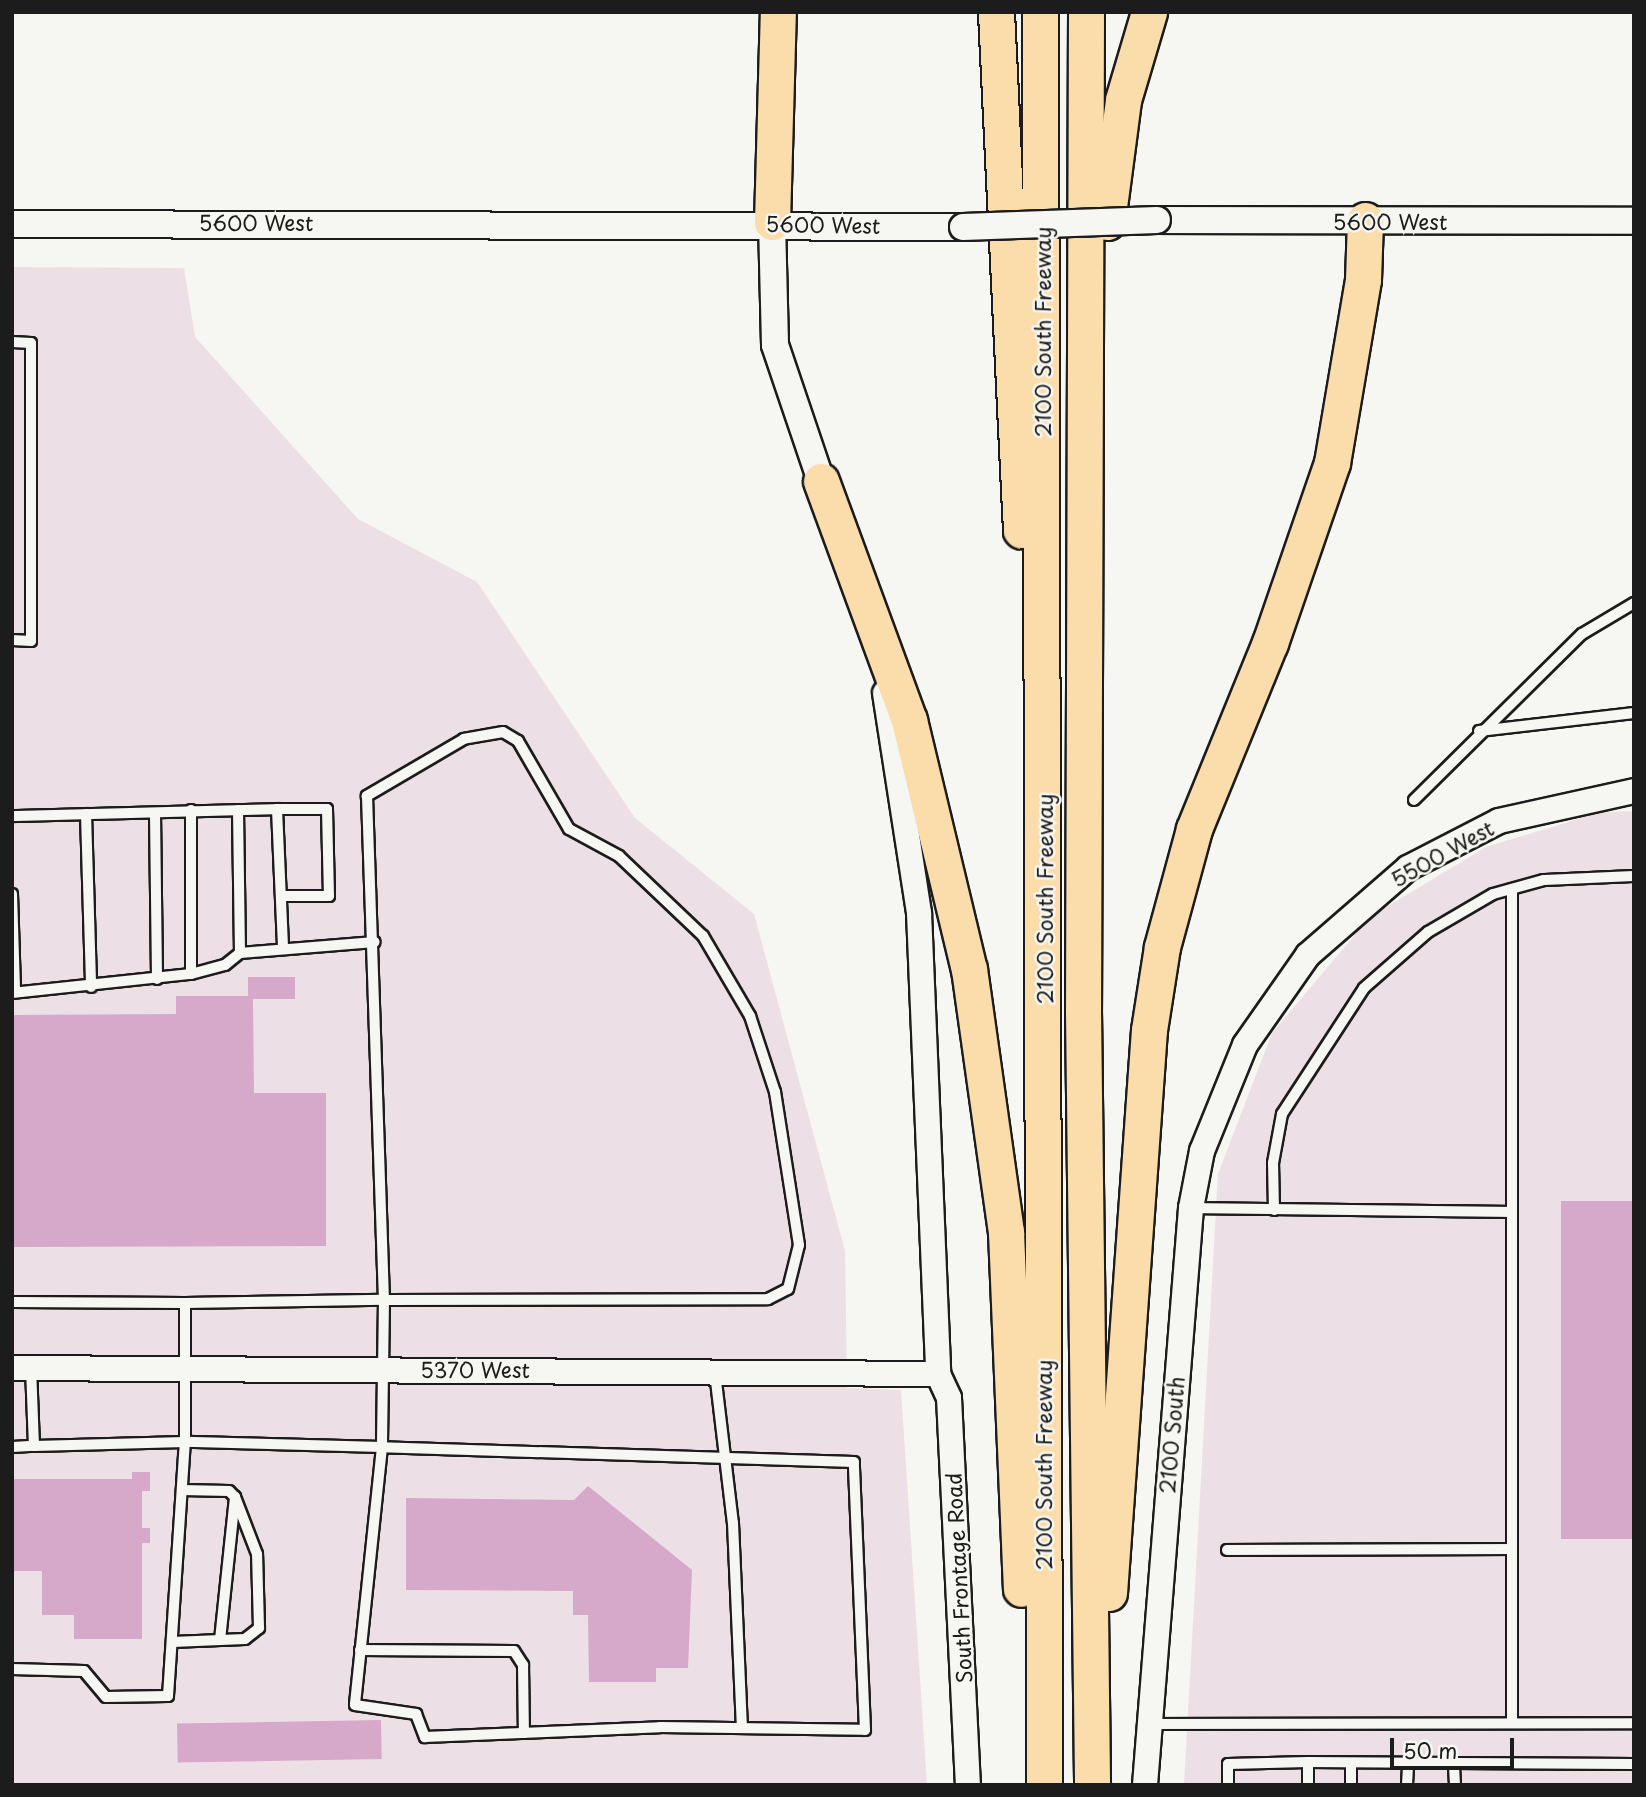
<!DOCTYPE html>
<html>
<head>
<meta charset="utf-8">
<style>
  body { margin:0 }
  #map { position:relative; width:1646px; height:1797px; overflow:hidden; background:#f6f6f2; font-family:"Playpen Sans",sans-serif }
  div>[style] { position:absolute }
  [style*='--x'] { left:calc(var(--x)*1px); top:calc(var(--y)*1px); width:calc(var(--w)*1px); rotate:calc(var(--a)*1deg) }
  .built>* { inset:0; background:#ecdfe6 }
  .building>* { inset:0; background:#d6a8c9; transform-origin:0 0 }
  .roads { filter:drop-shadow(2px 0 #1c1c1c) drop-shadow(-2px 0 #1c1c1c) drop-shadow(0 2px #1c1c1c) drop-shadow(0 -2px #1c1c1c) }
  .service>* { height:10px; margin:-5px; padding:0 5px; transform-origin:5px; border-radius:5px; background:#f6f6f2 }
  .tertiary>* { height:24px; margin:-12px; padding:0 12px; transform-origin:12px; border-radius:12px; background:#f6f6f2 }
  .secondary>* { height:26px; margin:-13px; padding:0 13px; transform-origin:13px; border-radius:13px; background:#f6f6f2 }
  .motorway>* { height:35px; margin:-17.5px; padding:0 17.5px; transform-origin:17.5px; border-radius:17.5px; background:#fbdcab }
  .bridges { filter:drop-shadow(2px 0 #1c1c1c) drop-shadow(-2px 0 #1c1c1c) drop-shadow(0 2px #1c1c1c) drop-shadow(0 -2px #1c1c1c) }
  .secondary-bridge>* { height:26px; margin:-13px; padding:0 13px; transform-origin:13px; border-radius:13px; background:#f6f6f2 }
  span { translate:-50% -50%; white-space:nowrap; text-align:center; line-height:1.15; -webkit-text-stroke:5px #f6f6f2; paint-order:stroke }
  .street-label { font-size:21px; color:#1c1c1c }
  .frame { position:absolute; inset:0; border:14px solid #1c1c1c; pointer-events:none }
  .scale { position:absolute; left:1390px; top:1738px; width:124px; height:32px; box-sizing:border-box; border:4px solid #1c1c1c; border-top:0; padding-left:9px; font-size:21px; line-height:24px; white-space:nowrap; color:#1c1c1c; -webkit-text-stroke:5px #f6f6f2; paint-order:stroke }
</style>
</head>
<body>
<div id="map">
  <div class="built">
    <i style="clip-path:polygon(12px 267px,184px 268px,195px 337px,358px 519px,477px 582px,635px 818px,754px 914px,845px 1251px,847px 1388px,901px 1390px,927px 1785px,12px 1785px)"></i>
    <i style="clip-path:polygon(1634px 811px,1634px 1785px,1184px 1785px,1218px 1174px,1272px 1033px,1370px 917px,1486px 847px,1601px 812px)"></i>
  </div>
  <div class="building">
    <i style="clip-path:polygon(248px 977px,295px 977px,295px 999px,253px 999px,254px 1093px,326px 1093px,326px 1246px,12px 1247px,12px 1015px,176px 1014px,176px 996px,248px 996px)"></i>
    <i style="left:1561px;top:1201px;width:73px;height:338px"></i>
    <i style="clip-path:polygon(132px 1472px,150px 1472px,150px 1491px,142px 1491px,142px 1528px,150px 1528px,150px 1543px,142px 1543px,142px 1639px,74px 1639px,74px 1615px,42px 1615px,42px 1571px,12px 1571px,12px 1479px,132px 1479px)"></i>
    <i style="clip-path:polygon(588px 1486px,692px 1570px,688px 1668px,656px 1668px,656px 1682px,589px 1682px,588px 1615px,573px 1615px,573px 1591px,406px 1590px,406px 1498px,574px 1500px)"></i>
    <i style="left:381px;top:1720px;width:39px;height:204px;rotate:89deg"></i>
  </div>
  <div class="roads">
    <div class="service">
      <i style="--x:12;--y:342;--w:19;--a:3"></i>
      <i style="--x:31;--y:343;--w:298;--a:90"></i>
      <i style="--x:31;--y:641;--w:19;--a:-177"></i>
      <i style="--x:1479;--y:731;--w:156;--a:-6.6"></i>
      <i style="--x:1414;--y:800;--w:236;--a:-44.7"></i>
      <i style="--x:1582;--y:634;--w:61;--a:-30.8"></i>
      <i style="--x:277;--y:809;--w:50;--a:0"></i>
      <i style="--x:327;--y:809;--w:87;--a:88.7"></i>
      <i style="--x:329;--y:896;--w:46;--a:180"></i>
      <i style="--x:191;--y:810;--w:164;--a:90"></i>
      <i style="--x:238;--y:810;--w:143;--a:89.2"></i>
      <i style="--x:155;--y:813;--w:166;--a:89.3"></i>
      <i style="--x:86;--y:814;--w:173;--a:88.3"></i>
      <i style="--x:12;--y:816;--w:265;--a:-1.5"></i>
      <i style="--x:277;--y:809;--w:140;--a:87.5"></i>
      <i style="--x:1512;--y:889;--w:834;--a:90"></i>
      <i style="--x:12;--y:894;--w:98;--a:88.2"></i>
      <i style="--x:12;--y:993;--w:180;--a:-6.1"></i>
      <i style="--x:191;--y:974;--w:35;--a:-15"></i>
      <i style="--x:225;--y:965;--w:19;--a:-39"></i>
      <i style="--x:240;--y:953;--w:135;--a:-4.7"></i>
      <i style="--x:1192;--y:1208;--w:317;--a:0.7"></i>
      <i style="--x:1274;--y:1210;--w:47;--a:-91.2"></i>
      <i style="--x:1273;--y:1163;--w:50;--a:-79.6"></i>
      <i style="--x:1282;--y:1114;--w:150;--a:-56.9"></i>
      <i style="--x:1364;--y:988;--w:85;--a:-41.2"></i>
      <i style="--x:1428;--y:932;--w:75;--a:-30.3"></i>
      <i style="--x:1493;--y:894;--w:53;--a:-15.4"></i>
      <i style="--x:1544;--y:880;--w:90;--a:-2.5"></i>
      <i style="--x:12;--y:1302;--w:173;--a:0.3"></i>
      <i style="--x:185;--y:1303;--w:199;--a:-0.9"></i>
      <i style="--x:384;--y:1300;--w:384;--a:-0.1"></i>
      <i style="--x:768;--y:1299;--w:22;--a:-27"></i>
      <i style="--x:788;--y:1289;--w:45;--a:-76"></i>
      <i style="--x:799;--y:1245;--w:155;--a:-98.9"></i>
      <i style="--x:775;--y:1092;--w:80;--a:-108.2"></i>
      <i style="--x:750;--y:1016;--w:93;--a:-120.4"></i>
      <i style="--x:703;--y:936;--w:116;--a:-136.4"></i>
      <i style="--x:619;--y:856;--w:57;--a:-151.6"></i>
      <i style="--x:569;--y:829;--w:102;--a:-120.1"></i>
      <i style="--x:518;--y:741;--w:17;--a:-149"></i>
      <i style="--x:503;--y:732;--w:40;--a:170"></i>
      <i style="--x:464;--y:739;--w:113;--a:149.6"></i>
      <i style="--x:367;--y:796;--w:504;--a:88.07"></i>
      <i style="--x:384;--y:1300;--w:147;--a:90.8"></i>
      <i style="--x:382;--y:1447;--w:259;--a:96"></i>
      <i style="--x:355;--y:1705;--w:62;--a:8.4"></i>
      <i style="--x:416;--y:1714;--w:25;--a:69"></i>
      <i style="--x:425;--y:1737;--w:235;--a:-2.4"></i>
      <i style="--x:660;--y:1727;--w:205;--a:0.8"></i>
      <i style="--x:865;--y:1730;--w:268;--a:-92.4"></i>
      <i style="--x:854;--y:1462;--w:472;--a:-178.2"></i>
      <i style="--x:382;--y:1447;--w:197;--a:-178.5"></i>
      <i style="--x:185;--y:1442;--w:151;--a:178.5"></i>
      <i style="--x:34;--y:1446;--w:77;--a:-92.2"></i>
      <i style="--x:715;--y:1373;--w:151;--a:83.2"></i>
      <i style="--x:733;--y:1523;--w:205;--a:87.5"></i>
      <i style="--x:12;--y:1447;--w:22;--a:-3"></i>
      <i style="--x:1227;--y:1550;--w:283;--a:-0.2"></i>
      <i style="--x:220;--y:1640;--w:144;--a:-84"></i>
      <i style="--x:172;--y:1642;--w:73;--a:-2.4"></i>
      <i style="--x:245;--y:1639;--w:18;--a:-38"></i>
      <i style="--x:259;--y:1628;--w:74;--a:-91.5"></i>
      <i style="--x:257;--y:1554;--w:61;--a:-111.1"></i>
      <i style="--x:235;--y:1497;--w:8;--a:-135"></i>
      <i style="--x:229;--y:1491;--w:47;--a:-178.8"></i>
      <i style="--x:360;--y:1650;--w:154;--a:0.4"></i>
      <i style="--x:514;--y:1651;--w:17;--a:57"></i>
      <i style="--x:523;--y:1665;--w:68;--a:89.2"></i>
      <i style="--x:12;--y:1669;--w:72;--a:1.6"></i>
      <i style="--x:84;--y:1671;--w:34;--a:50"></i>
      <i style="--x:106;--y:1697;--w:62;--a:-0.9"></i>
      <i style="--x:168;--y:1696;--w:255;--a:-86.2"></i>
      <i style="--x:185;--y:1442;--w:139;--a:-90"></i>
      <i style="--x:1151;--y:1724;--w:483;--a:-0.1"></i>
      <i style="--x:1351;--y:1763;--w:22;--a:90"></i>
      <i style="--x:1228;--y:1785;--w:21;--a:-90"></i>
      <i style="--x:1228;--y:1764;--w:80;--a:-1.4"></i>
      <i style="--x:1308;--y:1785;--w:23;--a:-90"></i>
      <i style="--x:1308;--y:1762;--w:146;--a:0.4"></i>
      <i style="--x:1407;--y:1785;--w:22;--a:-87"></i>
      <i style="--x:1455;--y:1785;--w:22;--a:-93"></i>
      <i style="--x:1454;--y:1763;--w:180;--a:0.3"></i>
    </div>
    <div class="tertiary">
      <i style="--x:885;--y:693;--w:223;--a:81.2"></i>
      <i style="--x:919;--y:913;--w:461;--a:87.6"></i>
      <i style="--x:12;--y:1368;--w:926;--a:0.37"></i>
      <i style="--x:938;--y:1374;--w:26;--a:65"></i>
      <i style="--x:949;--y:1398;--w:387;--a:87.2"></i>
      <i style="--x:1145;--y:1785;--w:579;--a:-85.44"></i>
      <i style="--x:1191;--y:1208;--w:58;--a:-79.1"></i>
      <i style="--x:1202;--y:1151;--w:114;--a:-67.9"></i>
      <i style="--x:1245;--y:1045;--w:110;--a:-55"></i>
      <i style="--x:1308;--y:955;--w:133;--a:-41"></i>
      <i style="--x:1408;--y:868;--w:102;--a:-27.3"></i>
      <i style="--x:1499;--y:821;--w:138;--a:-12.5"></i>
    </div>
    <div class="secondary">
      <i style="--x:1157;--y:220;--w:477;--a:0.1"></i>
      <i style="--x:772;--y:222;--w:123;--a:88.6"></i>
      <i style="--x:775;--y:345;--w:144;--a:71.3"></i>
      <i style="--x:12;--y:224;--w:951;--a:0.18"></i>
    </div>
    <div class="motorway">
      <i style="--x:996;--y:12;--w:519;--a:87.24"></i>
      <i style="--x:1040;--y:12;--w:1773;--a:89.87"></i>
      <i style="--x:1086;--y:12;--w:998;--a:90.17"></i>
      <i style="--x:1083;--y:1010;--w:775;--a:89.33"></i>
      <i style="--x:772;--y:222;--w:210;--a:-88.4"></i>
      <i style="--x:1107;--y:222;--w:123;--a:-82.5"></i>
      <i style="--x:1123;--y:100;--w:92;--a:-73.5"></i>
      <i style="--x:821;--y:481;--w:255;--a:69.8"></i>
      <i style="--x:909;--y:720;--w:256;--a:76.5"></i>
      <i style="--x:969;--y:969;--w:266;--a:82"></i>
      <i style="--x:1006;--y:1232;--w:357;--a:87.6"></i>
      <i style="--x:1109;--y:1593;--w:564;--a:-85.94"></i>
      <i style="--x:1149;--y:1030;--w:84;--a:-81.1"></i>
      <i style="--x:1162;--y:947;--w:122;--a:-74.8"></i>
      <i style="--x:1194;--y:829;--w:201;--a:-67.8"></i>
      <i style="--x:1270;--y:643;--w:190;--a:-71"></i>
      <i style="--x:1332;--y:463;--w:186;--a:-80.4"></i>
      <i style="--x:1363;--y:280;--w:60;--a:-88.1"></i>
    </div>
  </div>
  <div class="bridges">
    <div class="secondary-bridge">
      <i style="--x:963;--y:227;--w:194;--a:-2.1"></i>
    </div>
  </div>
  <div class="street-label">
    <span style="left:1390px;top:221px">5600 West</span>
    <span style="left:256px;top:222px">5600 West</span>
    <span style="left:823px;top:224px;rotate:1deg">5600 West</span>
    <span style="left:1042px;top:332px;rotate:-90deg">2100 South Freeway</span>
    <span style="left:1442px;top:853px;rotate:-29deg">5500 West</span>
    <span style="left:1044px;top:899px;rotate:-90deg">2100 South Freeway</span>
    <span style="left:475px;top:1369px">5370 West</span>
    <span style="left:1171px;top:1435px;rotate:-85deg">2100 South</span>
    <span style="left:1043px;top:1465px;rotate:-90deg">2100 South Freeway</span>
    <span style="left:958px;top:1578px;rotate:-93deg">South Frontage Road</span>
  </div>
  <div class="frame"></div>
  <div class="scale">50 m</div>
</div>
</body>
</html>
